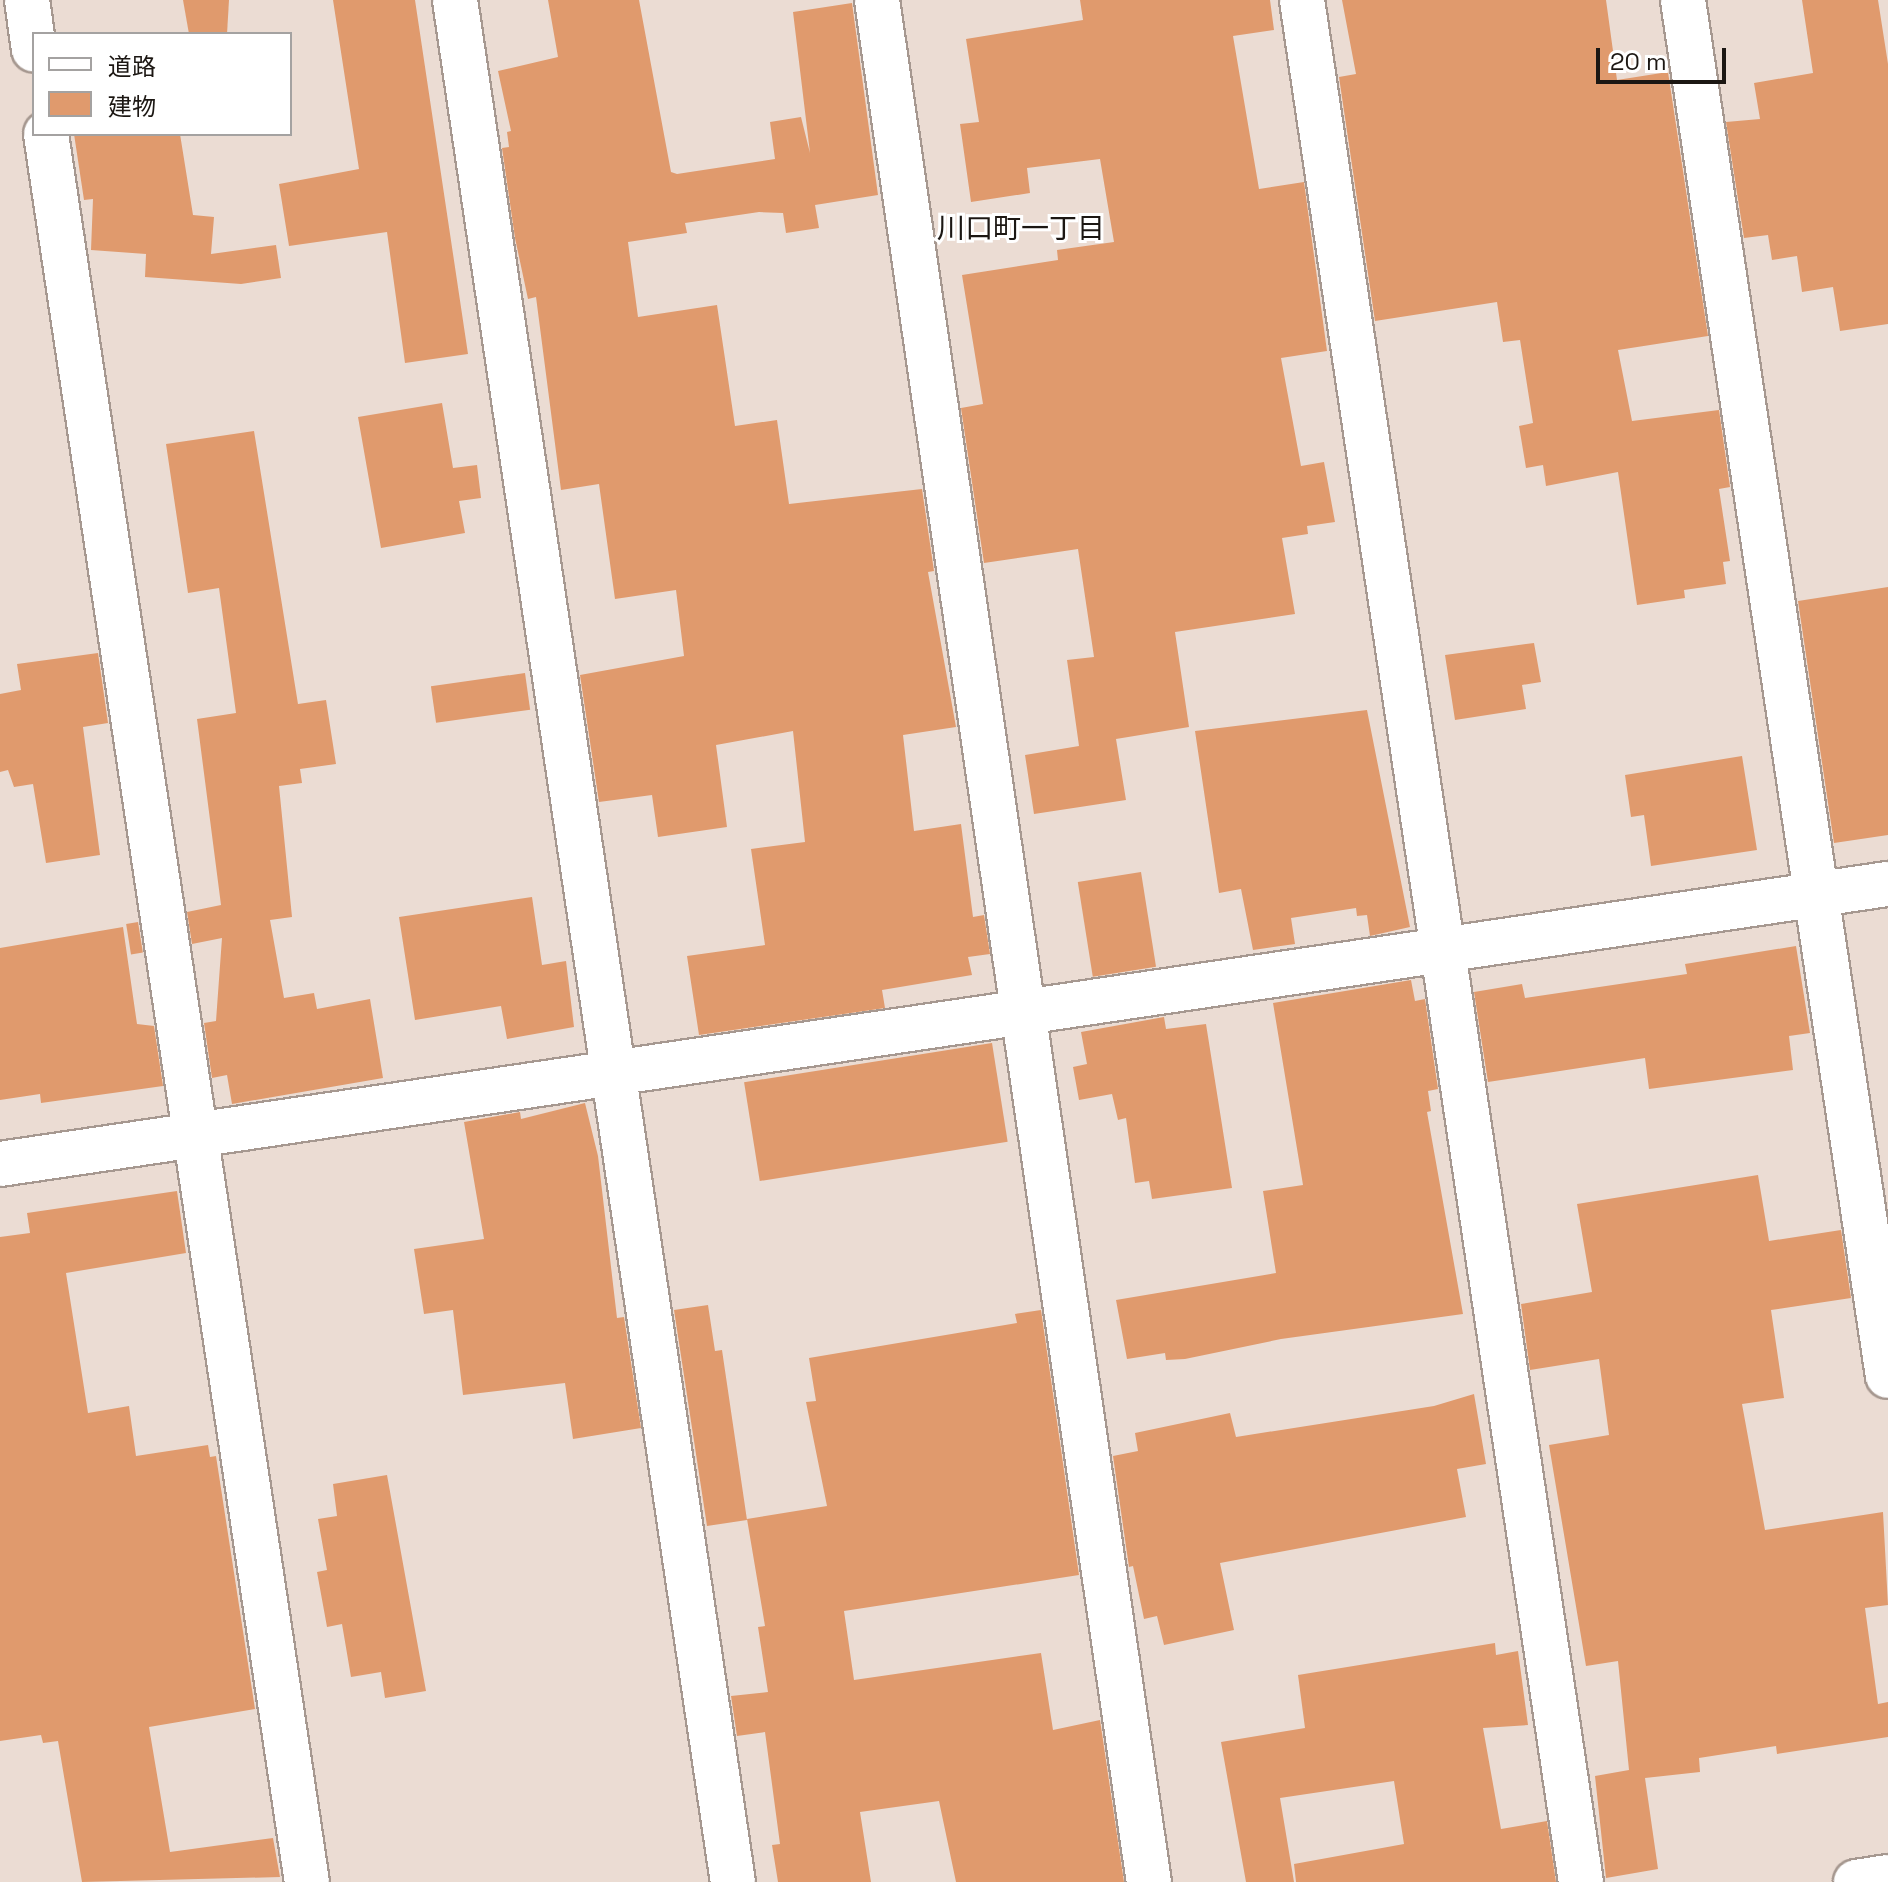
<!DOCTYPE html>
<html>
<head>
<meta charset="utf-8">
<style>
  body { margin:0 }
  #map { position:relative; width:1888px; height:1882px; overflow:hidden; background:#ebdcd3; font-family:"Space Grotesk","Noto Sans JP",sans-serif }
  div>[style] { position:absolute }
  [style*='--x'] { left:calc(var(--x)*1px); top:calc(var(--y)*1px); width:calc(var(--w)*1px); rotate:calc(var(--a)*1deg) }
  .building>* { inset:0; background:#e09a6d; transform-origin:0 0 }
  .roads { filter:drop-shadow(2px 0 #a69890) drop-shadow(-2px 0 #a69890) drop-shadow(0 2px #a69890) drop-shadow(0 -2px #a69890) }
  .minor>* { height:44px; margin:-22px; padding:0 22px; transform-origin:22px; border-radius:22px; background:#fff }
  span { translate:-50% -50%; white-space:nowrap; text-align:center; line-height:1.15; -webkit-text-stroke:6px #fff; paint-order:stroke }
  .neighbourhood-label { font-size:28px; color:#1c1713 }
  .legend { position:absolute; left:32px; top:32px; width:260px; height:104px; box-sizing:border-box; background:#fff; border:2px solid #a4a2a1; margin:0; padding:10px 14px; list-style:none; font-size:24px; color:#1c1713 }
  .legend li { display:flex; align-items:center; gap:16px; height:40px }
  .legend b { width:40px; border:2px solid #a4a2a1 }
  .scale { position:absolute; left:1596px; top:48px; width:130px; height:36px; box-sizing:border-box; border:4px solid #1c1713; border-top:0; padding-left:10px; font-size:24px; line-height:28px; white-space:nowrap; color:#1c1713; -webkit-text-stroke:6px #fff; paint-order:stroke }
</style>
</head>
<body>
<div id="map">
  <div class="building">
    <i style="clip-path:polygon(183px 0,229px 0,227px 34px,189px 34px)"></i>
    <i style="clip-path:polygon(333px 0,415px 0,468px 354px,405px 363px,387px 232px,289px 246px,279px 184px,359px 169px)"></i>
    <i style="clip-path:polygon(548px 0,639px 0,671px 172px,677px 174px,775px 159px,770px 122px,801px 117px,810px 153px,793px 12px,852px 3px,878px 195px,815px 205px,819px 228px,786px 233px,783px 213px,759px 212px,685px 223px,687px 233px,628px 242px,638px 317px,717px 305px,735px 426px,777px 420px,789px 504px,922px 489px,934px 571px,928px 572px,956px 727px,903px 735px,914px 831px,961px 824px,973px 917px,984px 915px,990px 954px,968px 957px,972px 975px,882px 990px,885px 1008px,699px 1035px,687px 956px,765px 945px,751px 849px,805px 842px,793px 731px,716px 745px,727px 827px,658px 837px,652px 795px,599px 802px,580px 675px,684px 656px,676px 590px,615px 599px,599px 484px,561px 490px,536px 297px,528px 299px,515px 238px,502px 148px,509px 147px,507px 132px,511px 131px,498px 71px,558px 57px)"></i>
    <i style="clip-path:polygon(1080px 0,1270px 0,1274px 30px,1233px 36px,1259px 189px,1304px 182px,1327px 351px,1281px 358px,1301px 466px,1324px 462px,1335px 522px,1307px 526px,1308px 534px,1282px 538px,1295px 614px,1175px 632px,1189px 727px,1116px 739px,1126px 800px,1034px 814px,1025px 755px,1079px 746px,1067px 660px,1094px 657px,1078px 549px,984px 563px,961px 408px,983px 404px,962px 275px,1058px 260px,1057px 250px,1114px 242px,1100px 159px,1027px 168px,1030px 193px,971px 202px,960px 124px,979px 122px,966px 39px,1083px 20px)"></i>
    <i style="clip-path:polygon(1342px 0,1606px 0,1617px 80px,1668px 72px,1708px 336px,1618px 350px,1632px 421px,1719px 410px,1730px 487px,1719px 489px,1730px 561px,1723px 562px,1726px 584px,1684px 590px,1685px 598px,1637px 605px,1618px 472px,1546px 486px,1543px 465px,1526px 468px,1519px 426px,1533px 423px,1520px 340px,1503px 342px,1497px 302px,1375px 321px,1339px 77px,1356px 74px)"></i>
    <i style="clip-path:polygon(1802px 0,1878px 0,1888px 64px,1888px 324px,1840px 331px,1833px 287px,1802px 292px,1797px 256px,1772px 260px,1768px 235px,1744px 238px,1726px 122px,1760px 119px,1754px 83px,1813px 73px)"></i>
    <i style="clip-path:polygon(74px 134px,180px 134px,193px 215px,214px 217px,211px 254px,276px 245px,281px 278px,241px 284px,145px 277px,146px 254px,91px 250px,93px 199px,84px 200px)"></i>
    <i style="clip-path:polygon(442px 403px,453px 468px,477px 465px,481px 498px,459px 501px,465px 533px,381px 548px,358px 417px)"></i>
    <i style="clip-path:polygon(254px 431px,298px 704px,326px 700px,336px 764px,300px 769px,302px 783px,279px 786px,292px 917px,270px 920px,284px 998px,314px 993px,317px 1009px,370px 999px,383px 1078px,232px 1104px,227px 1075px,212px 1078px,204px 1023px,216px 1021px,222px 938px,192px 944px,187px 912px,221px 905px,197px 719px,236px 713px,219px 588px,188px 593px,166px 444px)"></i>
    <i style="clip-path:polygon(1888px 587px,1888px 835px,1834px 843px,1798px 601px)"></i>
    <i style="clip-path:polygon(1534px 643px,1541px 682px,1522px 685px,1526px 709px,1455px 720px,1445px 655px)"></i>
    <i style="clip-path:polygon(98px 653px,108px 723px,83px 727px,100px 855px,46px 863px,33px 784px,14px 787px,8px 770px,0 772px,0 694px,21px 690px,17px 664px)"></i>
    <i style="left:525px;top:673px;width:37px;height:95px;rotate:82deg"></i>
    <i style="clip-path:polygon(1367px 710px,1410px 927px,1370px 936px,1367px 915px,1357px 916px,1356px 908px,1291px 918px,1295px 944px,1253px 950px,1241px 889px,1219px 893px,1195px 731px)"></i>
    <i style="clip-path:polygon(1742px 756px,1757px 850px,1651px 866px,1644px 815px,1631px 817px,1625px 775px)"></i>
    <i style="left:1141px;top:872px;width:96px;height:64px;rotate:81deg"></i>
    <i style="clip-path:polygon(532px 897px,542px 965px,566px 961px,574px 1027px,507px 1039px,501px 1006px,415px 1020px,399px 917px)"></i>
    <i style="left:138px;top:922px;width:31px;height:12px;rotate:81deg"></i>
    <i style="clip-path:polygon(123px 927px,137px 1024px,154px 1026px,163px 1086px,41px 1103px,40px 1094px,0 1100px,0 948px)"></i>
    <i style="clip-path:polygon(1796px 946px,1810px 1033px,1789px 1036px,1793px 1070px,1649px 1089px,1645px 1058px,1488px 1082px,1474px 992px,1522px 984px,1525px 998px,1687px 974px,1685px 964px)"></i>
    <i style="clip-path:polygon(1411px 980px,1415px 1001px,1425px 999px,1438px 1089px,1428px 1091px,1431px 1111px,1427px 1112px,1463px 1314px,1281px 1339px,1185px 1359px,1166px 1360px,1165px 1353px,1127px 1359px,1116px 1300px,1276px 1273px,1263px 1191px,1303px 1185px,1273px 1003px)"></i>
    <i style="clip-path:polygon(1164px 1017px,1166px 1029px,1206px 1024px,1232px 1188px,1152px 1199px,1149px 1181px,1135px 1183px,1126px 1118px,1118px 1120px,1112px 1094px,1079px 1100px,1073px 1067px,1087px 1064px,1081px 1032px)"></i>
    <i style="left:992px;top:1043px;width:100px;height:251px;rotate:81deg"></i>
    <i style="clip-path:polygon(585px 1103px,598px 1156px,617px 1318px,624px 1317px,641px 1428px,573px 1439px,565px 1383px,463px 1395px,453px 1310px,424px 1314px,414px 1249px,484px 1239px,464px 1122px,520px 1112px,521px 1119px)"></i>
    <i style="clip-path:polygon(1758px 1175px,1769px 1241px,1841px 1230px,1851px 1298px,1771px 1310px,1784px 1398px,1742px 1404px,1765px 1530px,1883px 1512px,1888px 1605px,1865px 1608px,1878px 1704px,1888px 1702px,1888px 1737px,1777px 1754px,1776px 1746px,1699px 1758px,1700px 1772px,1645px 1778px,1658px 1869px,1606px 1878px,1595px 1776px,1629px 1770px,1618px 1661px,1586px 1666px,1549px 1445px,1609px 1435px,1599px 1359px,1530px 1370px,1521px 1304px,1592px 1292px,1577px 1204px)"></i>
    <i style="clip-path:polygon(177px 1191px,186px 1253px,66px 1273px,88px 1413px,129px 1406px,136px 1456px,208px 1445px,210px 1457px,216px 1456px,255px 1709px,149px 1727px,170px 1852px,273px 1838px,280px 1877px,82px 1882px,58px 1741px,43px 1743px,41px 1735px,0 1741px,0 1237px,30px 1233px,27px 1213px)"></i>
    <i style="clip-path:polygon(708px 1305px,715px 1351px,722px 1350px,747px 1520px,707px 1526px,674px 1310px)"></i>
    <i style="clip-path:polygon(1041px 1310px,1079px 1575px,844px 1611px,854px 1680px,1041px 1653px,1053px 1730px,1100px 1720px,1124px 1882px,956px 1882px,939px 1801px,860px 1812px,871px 1882px,778px 1882px,772px 1845px,780px 1844px,765px 1732px,737px 1736px,731px 1696px,768px 1692px,758px 1627px,765px 1626px,747px 1519px,827px 1506px,806px 1402px,816px 1401px,809px 1358px,1017px 1323px,1015px 1314px)"></i>
    <i style="clip-path:polygon(1474px 1394px,1486px 1464px,1457px 1469px,1466px 1517px,1220px 1563px,1234px 1630px,1164px 1645px,1157px 1616px,1144px 1619px,1133px 1566px,1129px 1567px,1113px 1456px,1138px 1451px,1135px 1433px,1230px 1413px,1236px 1437px,1434px 1406px)"></i>
    <i style="clip-path:polygon(387px 1475px,426px 1691px,385px 1698px,381px 1672px,351px 1677px,342px 1624px,327px 1627px,317px 1572px,327px 1570px,318px 1519px,337px 1516px,333px 1484px)"></i>
    <i style="clip-path:polygon(1495px 1643px,1496px 1655px,1518px 1651px,1528px 1725px,1483px 1728px,1501px 1829px,1547px 1821px,1556px 1882px,1296px 1882px,1294px 1864px,1404px 1844px,1394px 1781px,1280px 1798px,1294px 1882px,1246px 1882px,1221px 1742px,1305px 1728px,1298px 1675px)"></i>
  </div>
  <div class="roads">
    <div class="minor">
      <i style="--x:27;--y:0;--w:50;--a:82"></i>
      <i style="--x:455;--y:0;--w:1902;--a:81.6"></i>
      <i style="--x:877;--y:0;--w:1902;--a:81.78"></i>
      <i style="--x:1302;--y:0;--w:1903;--a:81.57"></i>
      <i style="--x:1683;--y:0;--w:1391;--a:81.53"></i>
      <i style="--x:46;--y:134;--w:1767;--a:81.51"></i>
      <i style="--x:0;--y:1164;--w:1909;--a:-8.44"></i>
      <i style="--x:1856;--y:1882;--w:32;--a:-9"></i>
    </div>
  </div>
  <div class="neighbourhood-label">
    <span style="left:1021px;top:228px">川口町一丁目</span>
  </div>
  <ul class="legend">
  <li><b style="height:10px;background:#fff"></b>道路</li>
  <li><b style="height:22px;background:#e09a6d"></b>建物</li>
  </ul>
  <div class="scale">20 m</div>
</div>
</body>
</html>
